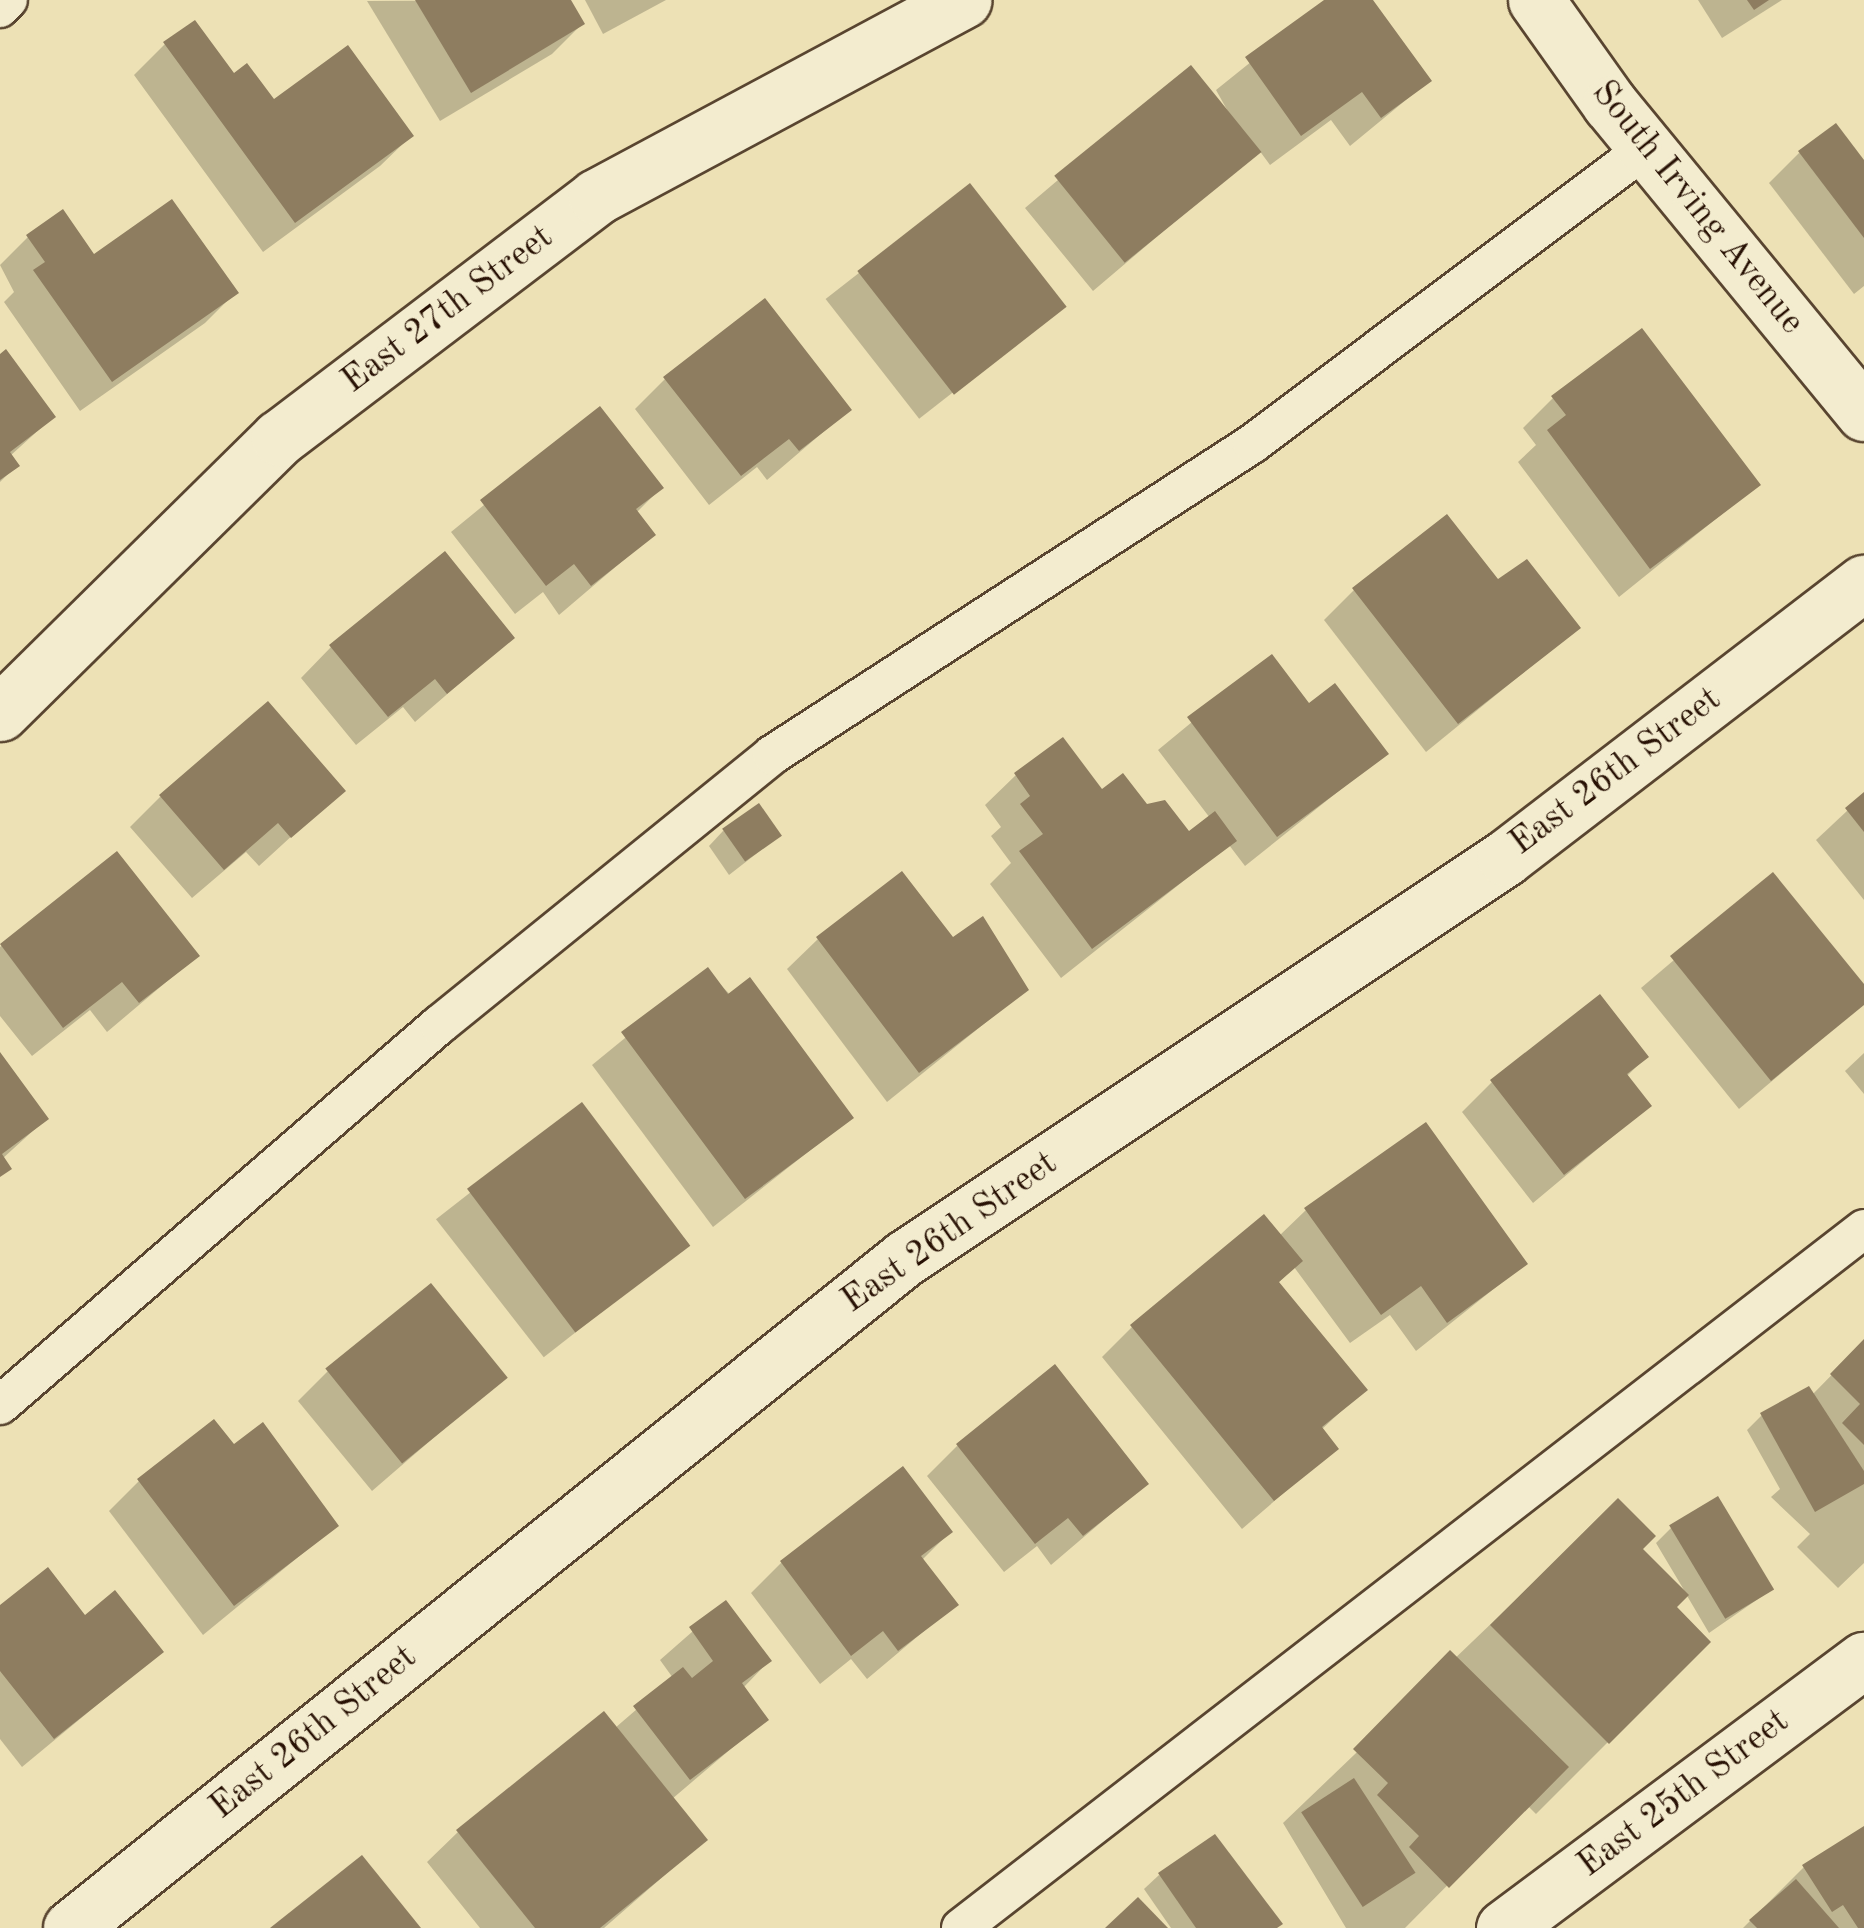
<!DOCTYPE html>
<html>
<head>
<meta charset="utf-8">
<style>
  body { margin:0 }
  #map { position:relative; width:1864px; height:1928px; overflow:hidden; background:#ede1b5; font-family:"Old Standard TT",serif }
  div>[style] { position:absolute }
  [style*='--x'] { left:calc(var(--x)*1px); top:calc(var(--y)*1px); width:calc(var(--w)*1px); rotate:calc(var(--a)*1deg) }
  .shadow>* { inset:0; background:#0003; transform-origin:0 0 }
  .building>* { inset:0; background:#8e7d60; transform-origin:0 0 }
  .roads { filter:drop-shadow(2px 0 #594530) drop-shadow(-2px 0 #594530) drop-shadow(0 2px #594530) drop-shadow(0 -2px #594530) }
  .service>* { height:38px; margin:-19px; padding:0 19px; transform-origin:19px; border-radius:19px; background:#f3eccf }
  .minor>* { height:55px; margin:-27.5px; padding:0 27.5px; transform-origin:27.5px; border-radius:27.5px; background:#f3eccf }
  span { translate:-50% -50%; white-space:nowrap; text-align:center; line-height:1.15; -webkit-text-stroke:8px #f3eccf; paint-order:stroke }
  .street-label { font-size:35px; color:#281104 }
</style>
</head>
<body>
<div id="map">
  <div class="shadow">
    <i style="clip-path:polygon(568px 0,582px 24px,552px 54px,440px 121px,367px 1px)"></i>
    <i style="clip-path:polygon(585px 0,666px 0,603px 34px)"></i>
    <i style="clip-path:polygon(1328px 0,1370px 0,1429px 81px,1350px 146px,1331px 120px,1270px 165px,1259px 150px,1093px 291px,1025px 208px,1190px 68px,1235px 124px,1216px 90px)"></i>
    <i style="clip-path:polygon(1698px 0,1782px 0,1722px 38px)"></i>
    <i style="clip-path:polygon(165px 44px,273px 103px,411px 136px,380px 166px,263px 252px,134px 75px)"></i>
    <i style="clip-path:polygon(1799px 153px,1864px 164px,1864px 286px,1854px 294px,1769px 183px)"></i>
    <i style="left:969px;top:187px;width:152px;height:182px;rotate:52deg"></i>
    <i style="clip-path:polygon(28px 237px,94px 257px,235px 293px,205px 323px,80px 411px,4px 302px,14px 292px,0 265px)"></i>
    <i style="clip-path:polygon(0 357px,53px 417px,10px 456px,17px 465px,0 482px)"></i>
    <i style="clip-path:polygon(665px 379px,849px 410px,767px 480px,757px 467px,709px 505px,635px 409px)"></i>
    <i style="clip-path:polygon(1553px 398px,1758px 485px,1619px 597px,1518px 462px,1536px 445px,1523px 428px)"></i>
    <i style="clip-path:polygon(600px 410px,661px 488px,636px 513px,653px 535px,559px 615px,543px 592px,515px 614px,451px 532px)"></i>
    <i style="clip-path:polygon(1498px 583px,1578px 628px,1426px 752px,1324px 620px,1354px 590px)"></i>
    <i style="clip-path:polygon(512px 638px,415px 722px,403px 707px,356px 745px,301px 678px,331px 647px)"></i>
    <i style="clip-path:polygon(1271px 657px,1308px 706px,1385px 754px,1245px 866px,1229px 845px,1061px 978px,990px 884px,1011px 863px,991px 836px,1001px 827px,985px 805px,1016px 775px,1146px 807px,1188px 835px,1210px 818px,1158px 750px)"></i>
    <i style="clip-path:polygon(342px 790px,259px 866px,246px 852px,192px 898px,130px 827px,160px 797px)"></i>
    <i style="clip-path:polygon(1864px 795px,1864px 900px,1816px 840px)"></i>
    <i style="clip-path:polygon(723px 831px,779px 836px,729px 875px,709px 846px)"></i>
    <i style="clip-path:polygon(116px 854px,197px 956px,107px 1032px,90px 1010px,32px 1056px,0 1016px,0 947px)"></i>
    <i style="clip-path:polygon(1773px 876px,1864px 988px,1864px 1003px,1739px 1109px,1641px 988px)"></i>
    <i style="clip-path:polygon(818px 939px,952px 940px,1026px 990px,887px 1102px,787px 969px)"></i>
    <i style="clip-path:polygon(707px 971px,851px 1118px,713px 1227px,592px 1065px)"></i>
    <i style="clip-path:polygon(1864px 1053px,1864px 1094px,1845px 1071px)"></i>
    <i style="clip-path:polygon(0 1057px,46px 1119px,2px 1159px,0 1177px)"></i>
    <i style="clip-path:polygon(1646px 1057px,1626px 1077px,1649px 1106px,1533px 1203px,1462px 1112px,1492px 1082px)"></i>
    <i style="left:581px;top:1106px;width:175px;height:184px;rotate:52deg"></i>
    <i style="clip-path:polygon(1306px 1210px,1525px 1264px,1416px 1351px,1390px 1315px,1350px 1343px,1294px 1267px,1278px 1283px,1364px 1390px,1321px 1430px,1336px 1448px,1242px 1529px,1102px 1357px,1132px 1327px,1279px 1236px)"></i>
    <i style="clip-path:polygon(1864px 1342px,1864px 1563px,1838px 1588px,1797px 1547px,1810px 1534px,1771px 1497px,1780px 1489px,1747px 1430px,1762px 1415px,1812px 1395px)"></i>
    <i style="clip-path:polygon(328px 1371px,504px 1377px,372px 1491px,298px 1401px)"></i>
    <i style="clip-path:polygon(957px 1446px,1146px 1484px,1051px 1565px,1037px 1546px,1004px 1572px,927px 1476px)"></i>
    <i style="clip-path:polygon(139px 1481px,336px 1526px,203px 1635px,109px 1511px)"></i>
    <i style="clip-path:polygon(1618px 1502px,1640px 1549px,1684px 1590px,1656px 1543px,1671px 1528px,1771px 1590px,1709px 1633px,1686px 1594px,1673px 1607px,1708px 1642px,1536px 1814px,1527px 1805px,1405px 1928px,1346px 1928px,1283px 1823px)"></i>
    <i style="clip-path:polygon(950px 1532px,922px 1560px,955px 1605px,867px 1679px,851px 1659px,820px 1684px,751px 1593px,781px 1563px)"></i>
    <i style="clip-path:polygon(725px 1603px,769px 1661px,743px 1688px,766px 1719px,672px 1799px,705px 1840px,604px 1928px,480px 1928px,427px 1862px,458px 1832px,615px 1728px,673px 1678px,660px 1660px)"></i>
    <i style="clip-path:polygon(0 1608px,161px 1652px,22px 1767px,0 1739px)"></i>
    <i style="clip-path:polygon(1864px 1829px,1864px 1928px,1743px 1928px,1804px 1867px)"></i>
    <i style="clip-path:polygon(1159px 1875px,1275px 1928px,1171px 1928px,1144px 1889px)"></i>
  </div>
  <div class="building">
    <i style="clip-path:polygon(415px 0,571px 0,585px 24px,471px 93px)"></i>
    <i style="clip-path:polygon(1324px 0,1373px 0,1432px 81px,1381px 118px,1362px 92px,1301px 136px,1245px 57px)"></i>
    <i style="clip-path:polygon(1747px 0,1769px 0,1754px 10px)"></i>
    <i style="clip-path:polygon(195px 20px,234px 73px,247px 63px,274px 99px,348px 45px,414px 136px,295px 223px,163px 42px)"></i>
    <i style="left:1191px;top:65px;width:112px;height:176px;rotate:51deg"></i>
    <i style="clip-path:polygon(1836px 123px,1864px 160px,1864px 238px,1798px 151px)"></i>
    <i style="left:970px;top:183px;width:157px;height:143px;rotate:52deg"></i>
    <i style="clip-path:polygon(172px 199px,239px 293px,112px 382px,33px 270px,45px 262px,26px 235px,63px 209px,94px 254px)"></i>
    <i style="clip-path:polygon(765px 298px,852px 410px,799px 451px,789px 439px,741px 476px,663px 377px)"></i>
    <i style="clip-path:polygon(1642px 328px,1761px 485px,1650px 569px,1547px 430px,1566px 415px,1551px 396px)"></i>
    <i style="clip-path:polygon(6px 349px,56px 417px,10px 452px,20px 466px,0 480px,0 354px)"></i>
    <i style="clip-path:polygon(600px 406px,664px 488px,636px 509px,656px 535px,591px 586px,574px 564px,546px 586px,480px 500px)"></i>
    <i style="clip-path:polygon(1447px 514px,1498px 579px,1527px 559px,1581px 628px,1458px 724px,1352px 588px)"></i>
    <i style="clip-path:polygon(445px 551px,515px 638px,447px 694px,435px 679px,388px 717px,329px 645px)"></i>
    <i style="clip-path:polygon(1272px 654px,1309px 703px,1335px 683px,1389px 754px,1277px 837px,1187px 717px)"></i>
    <i style="clip-path:polygon(268px 701px,346px 791px,291px 838px,278px 823px,224px 870px,159px 795px)"></i>
    <i style="clip-path:polygon(1063px 737px,1102px 789px,1123px 773px,1147px 804px,1165px 800px,1189px 831px,1215px 811px,1237px 841px,1092px 949px,1019px 851px,1043px 834px,1020px 804px,1030px 796px,1014px 773px)"></i>
    <i style="clip-path:polygon(1864px 792px,1864px 832px,1845px 808px)"></i>
    <i style="left:759px;top:803px;width:40px;height:45px;rotate:55deg"></i>
    <i style="clip-path:polygon(117px 851px,200px 956px,139px 1003px,122px 982px,63px 1028px,0 944px)"></i>
    <i style="clip-path:polygon(902px 871px,953px 937px,983px 916px,1029px 990px,919px 1073px,816px 937px)"></i>
    <i style="clip-path:polygon(1773px 872px,1864px 984px,1864px 1005px,1771px 1081px,1670px 956px)"></i>
    <i style="clip-path:polygon(708px 967px,728px 994px,750px 977px,854px 1118px,745px 1199px,621px 1032px)"></i>
    <i style="clip-path:polygon(1600px 994px,1649px 1057px,1627px 1074px,1652px 1106px,1564px 1175px,1490px 1080px)"></i>
    <i style="clip-path:polygon(0 1052px,49px 1119px,2px 1154px,12px 1169px,0 1177px)"></i>
    <i style="left:582px;top:1102px;width:180px;height:144px;rotate:53deg"></i>
    <i style="clip-path:polygon(1426px 1122px,1528px 1264px,1447px 1323px,1421px 1286px,1381px 1315px,1304px 1208px)"></i>
    <i style="clip-path:polygon(1264px 1214px,1303px 1261px,1279px 1282px,1368px 1390px,1322px 1427px,1339px 1449px,1274px 1501px,1130px 1325px)"></i>
    <i style="left:431px;top:1283px;width:122px;height:136px;rotate:51deg"></i>
    <i style="clip-path:polygon(1864px 1339px,1864px 1445px,1842px 1423px,1860px 1404px,1830px 1374px)"></i>
    <i style="clip-path:polygon(1055px 1364px,1149px 1484px,1083px 1536px,1068px 1518px,1035px 1544px,956px 1444px)"></i>
    <i style="clip-path:polygon(1809px 1386px,1864px 1471px,1864px 1484px,1815px 1512px,1760px 1413px)"></i>
    <i style="clip-path:polygon(214px 1419px,234px 1444px,263px 1422px,339px 1526px,234px 1606px,137px 1479px)"></i>
    <i style="clip-path:polygon(903px 1466px,953px 1532px,921px 1556px,959px 1605px,898px 1651px,883px 1631px,851px 1656px,780px 1561px)"></i>
    <i style="left:1718px;top:1496px;width:109px;height:57px;rotate:59deg"></i>
    <i style="clip-path:polygon(1618px 1498px,1656px 1536px,1643px 1549px,1689px 1595px,1677px 1607px,1711px 1642px,1609px 1744px,1490px 1625px)"></i>
    <i style="clip-path:polygon(48px 1567px,85px 1615px,115px 1590px,164px 1652px,54px 1739px,0 1671px,0 1605px)"></i>
    <i style="clip-path:polygon(726px 1600px,772px 1661px,742px 1683px,769px 1720px,690px 1780px,633px 1706px,683px 1667px,692px 1678px,713px 1661px,689px 1627px)"></i>
    <i style="clip-path:polygon(1450px 1650px,1569px 1767px,1449px 1888px,1409px 1847px,1419px 1836px,1377px 1795px,1388px 1783px,1353px 1749px)"></i>
    <i style="clip-path:polygon(604px 1711px,708px 1840px,600px 1928px,535px 1928px,456px 1830px)"></i>
    <i style="left:1354px;top:1778px;width:113px;height:63px;rotate:57deg"></i>
    <i style="clip-path:polygon(1864px 1826px,1864px 1928px,1858px 1928px,1843px 1905px,1832px 1912px,1802px 1865px)"></i>
    <i style="clip-path:polygon(1215px 1834px,1283px 1924px,1277px 1928px,1196px 1928px,1158px 1873px)"></i>
    <i style="clip-path:polygon(362px 1855px,421px 1928px,270px 1928px)"></i>
    <i style="clip-path:polygon(1796px 1879px,1839px 1928px,1757px 1928px,1749px 1920px)"></i>
    <i style="clip-path:polygon(1138px 1897px,1168px 1928px,1105px 1928px)"></i>
  </div>
  <div class="roads">
    <div class="service">
      <i style="--x:0;--y:8;--w:11;--a:-45"></i>
      <i style="--x:0;--y:1405;--w:581;--a:-40.88"></i>
      <i style="--x:439;--y:1025;--w:429;--a:-39"></i>
      <i style="--x:772;--y:755;--w:572;--a:-32.94"></i>
      <i style="--x:1252;--y:444;--w:493;--a:-36.9"></i>
      <i style="--x:961;--y:1928;--w:1142;--a:-37.74"></i>
    </div>
    <div class="minor">
      <i style="--x:1536;--y:0;--w:128;--a:54.6"></i>
      <i style="--x:1610;--y:104;--w:400;--a:50.6"></i>
      <i style="--x:0;--y:713;--w:392;--a:-44.6"></i>
      <i style="--x:279;--y:438;--w:398;--a:-37.2"></i>
      <i style="--x:596;--y:197;--w:417;--a:-28.2"></i>
      <i style="--x:71;--y:1928;--w:1070;--a:-38.78"></i>
      <i style="--x:905;--y:1258;--w:721;--a:-33.69"></i>
      <i style="--x:1505;--y:858;--w:452;--a:-37.5"></i>
      <i style="--x:1504;--y:1928;--w:449;--a:-36.7"></i>
    </div>
  </div>
  <div class="street-label">
    <span style="left:1697px;top:208px;rotate:51deg">South Irving Avenue</span>
    <span style="left:448px;top:310px;rotate:-37deg">East 27th Street</span>
    <span style="left:1616px;top:772px;rotate:-37deg">East 26th Street</span>
    <span style="left:950px;top:1233px;rotate:-35deg">East 26th Street</span>
    <span style="left:314px;top:1733px;rotate:-39deg">East 26th Street</span>
    <span style="left:1684px;top:1794px;rotate:-37deg">East 25th Street</span>
  </div>
</div>
</body>
</html>
